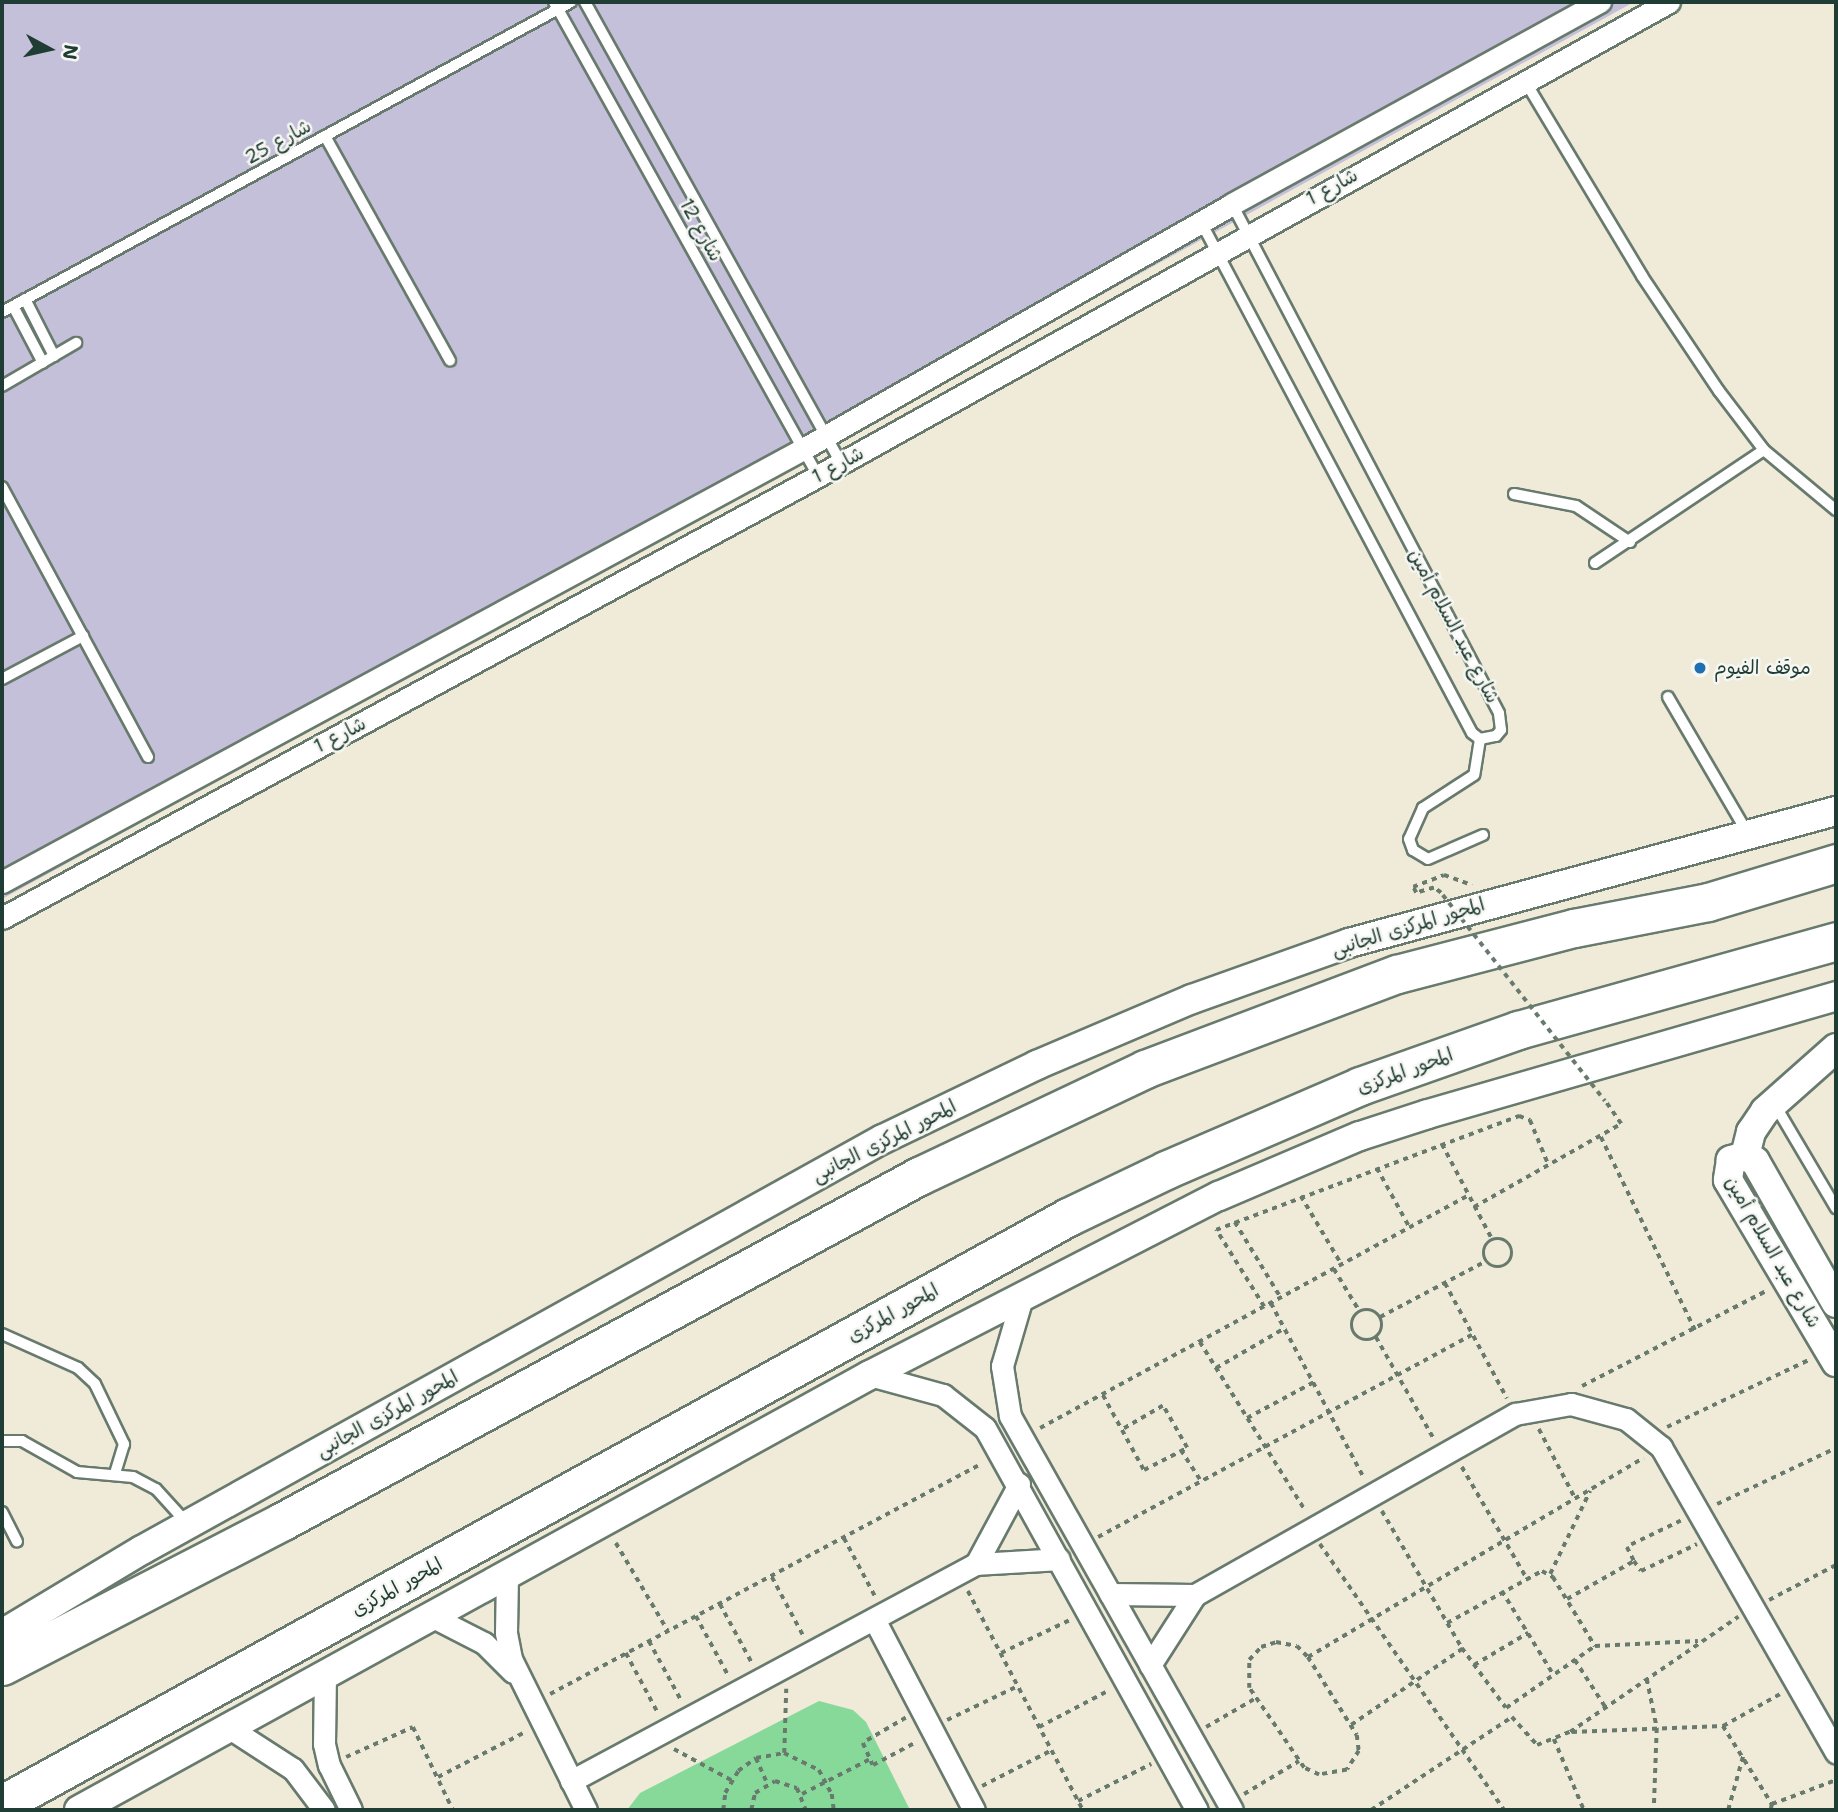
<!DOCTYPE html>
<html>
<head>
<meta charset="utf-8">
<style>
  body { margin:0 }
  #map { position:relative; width:1838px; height:1812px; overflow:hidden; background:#efebd8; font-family:"Shantell Sans","Playpen Sans Arabic",sans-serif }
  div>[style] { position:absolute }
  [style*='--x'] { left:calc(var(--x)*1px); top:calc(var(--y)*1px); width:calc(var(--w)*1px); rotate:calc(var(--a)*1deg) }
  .industrial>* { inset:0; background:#c5c0da }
  .green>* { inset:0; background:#87d99a }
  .path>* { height:3.5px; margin-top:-1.75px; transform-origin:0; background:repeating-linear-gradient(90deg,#687a6d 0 5px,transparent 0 10px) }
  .path>.ring { margin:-1.75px; padding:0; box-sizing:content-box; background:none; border:3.5px solid #687a6d; border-radius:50% }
  .roads { filter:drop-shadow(2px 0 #687a6d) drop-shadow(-2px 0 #687a6d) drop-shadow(0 2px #687a6d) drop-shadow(0 -2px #687a6d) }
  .lane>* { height:10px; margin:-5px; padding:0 5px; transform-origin:5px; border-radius:5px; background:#fff }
  .street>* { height:21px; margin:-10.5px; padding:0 10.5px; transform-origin:10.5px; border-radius:10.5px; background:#fff }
  .secondary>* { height:28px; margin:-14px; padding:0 14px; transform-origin:14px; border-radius:14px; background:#fff }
  .highway>* { height:37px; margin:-18.5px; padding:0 18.5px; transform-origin:18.5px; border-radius:18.5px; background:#fff }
  .path-bridge>* { height:3.5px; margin-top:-1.75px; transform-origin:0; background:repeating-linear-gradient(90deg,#687a6d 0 5px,transparent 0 10px) }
  .dots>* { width:19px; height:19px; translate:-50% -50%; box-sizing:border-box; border:4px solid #f6f6f2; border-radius:50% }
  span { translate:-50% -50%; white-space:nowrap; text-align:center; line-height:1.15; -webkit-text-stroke:5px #f6f6f2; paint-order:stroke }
  .street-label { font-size:19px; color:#1f3d34 }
  .poi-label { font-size:19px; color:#1f3d34 }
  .left { translate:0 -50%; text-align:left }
  .frame { position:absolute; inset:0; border:4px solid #1f3d34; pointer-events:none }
  .north { position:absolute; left:14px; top:14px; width:70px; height:70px; -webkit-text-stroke:5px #f6f6f2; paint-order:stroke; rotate:98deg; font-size:19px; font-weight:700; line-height:28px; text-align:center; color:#1f3d34 }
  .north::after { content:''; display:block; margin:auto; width:24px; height:32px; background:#1f3d34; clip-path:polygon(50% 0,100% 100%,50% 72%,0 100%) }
</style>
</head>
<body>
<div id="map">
  <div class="industrial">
    <i style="clip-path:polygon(2px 2px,1634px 2px,2px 899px)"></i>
  </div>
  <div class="green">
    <i style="clip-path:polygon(819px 1701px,853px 1710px,866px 1722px,910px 1810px,627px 1810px,640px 1793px)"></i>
  </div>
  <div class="path">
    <i style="--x:1441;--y:893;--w:9;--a:-144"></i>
    <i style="--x:1434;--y:888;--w:19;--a:164"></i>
    <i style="--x:1416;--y:893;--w:7;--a:-117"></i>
    <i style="--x:1413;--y:887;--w:33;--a:-21"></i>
    <i style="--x:1444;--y:875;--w:30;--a:20"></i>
    <i style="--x:1601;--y:1137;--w:215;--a:64"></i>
    <i style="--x:1442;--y:1144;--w:107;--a:62.2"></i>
    <i style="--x:1377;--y:1168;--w:68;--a:61.2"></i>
    <i style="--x:1301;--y:1196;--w:80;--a:59.3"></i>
    <i style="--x:1474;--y:1207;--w:169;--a:-29.5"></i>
    <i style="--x:1621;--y:1124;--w:28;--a:-125"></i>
    <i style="--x:1235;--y:1222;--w:89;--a:58.8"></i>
    <i class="ring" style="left:1484px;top:1239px;width:24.5px;height:24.5px"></i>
    <i style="--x:1334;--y:1269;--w:50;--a:58.8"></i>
    <i style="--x:1445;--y:1283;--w:131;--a:61.7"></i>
    <i style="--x:1271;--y:1303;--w:196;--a:62"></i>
    <i style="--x:1264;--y:1307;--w:91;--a:-121.9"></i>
    <i style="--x:1216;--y:1230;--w:324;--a:-20.6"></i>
    <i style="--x:1519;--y:1116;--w:12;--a:20"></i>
    <i style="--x:1530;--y:1120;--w:50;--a:67.6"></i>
    <i class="ring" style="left:1352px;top:1310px;width:26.5px;height:26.5px"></i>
    <i style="--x:1380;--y:1317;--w:120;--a:-27.8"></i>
    <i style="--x:1376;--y:1337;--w:117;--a:60.4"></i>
    <i style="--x:1200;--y:1342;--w:198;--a:58"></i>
    <i style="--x:1216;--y:1368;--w:80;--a:-30.1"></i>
    <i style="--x:1582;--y:1386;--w:209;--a:-27.3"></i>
    <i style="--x:1103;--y:1395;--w:85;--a:61.3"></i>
    <i style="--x:1144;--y:1470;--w:48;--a:-27.1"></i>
    <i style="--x:1187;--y:1448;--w:48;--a:-119.7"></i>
    <i style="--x:1163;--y:1406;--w:48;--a:149.7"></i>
    <i style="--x:1247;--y:1418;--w:76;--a:-28.2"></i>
    <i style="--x:1667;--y:1427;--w:157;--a:-25.3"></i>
    <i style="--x:1040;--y:1428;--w:487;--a:-28.5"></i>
    <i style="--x:1539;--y:1429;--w:78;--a:62.4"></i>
    <i style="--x:1181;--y:1450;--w:35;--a:57"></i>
    <i style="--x:1462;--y:1467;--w:127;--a:59.8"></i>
    <i style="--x:1717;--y:1504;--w:132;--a:-25.2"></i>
    <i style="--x:1382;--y:1511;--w:159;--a:59.7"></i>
    <i style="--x:1462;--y:1648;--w:74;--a:53.7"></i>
    <i style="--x:1506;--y:1708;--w:108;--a:-34.9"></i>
    <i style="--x:1595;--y:1646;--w:103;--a:-2.8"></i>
    <i style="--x:1681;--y:1521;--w:60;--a:154.3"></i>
    <i style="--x:1627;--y:1547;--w:16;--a:63"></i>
    <i style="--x:1634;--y:1561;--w:12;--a:55"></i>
    <i style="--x:1641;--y:1571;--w:62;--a:-25.7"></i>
    <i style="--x:1098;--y:1537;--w:425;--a:-28.4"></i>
    <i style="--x:844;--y:1538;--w:66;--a:61.9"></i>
    <i style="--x:616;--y:1543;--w:102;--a:59.4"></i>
    <i style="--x:1320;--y:1544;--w:323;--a:55.3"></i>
    <i style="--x:1550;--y:1574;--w:92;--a:-64.3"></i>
    <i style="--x:772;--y:1577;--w:66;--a:61.9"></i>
    <i style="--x:968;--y:1591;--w:247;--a:62.3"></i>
    <i style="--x:1502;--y:1591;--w:97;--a:58.4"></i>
    <i style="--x:1567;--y:1599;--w:77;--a:-29.6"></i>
    <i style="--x:1769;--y:1600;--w:76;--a:-27.6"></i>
    <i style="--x:720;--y:1604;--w:67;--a:61.5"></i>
    <i style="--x:696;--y:1616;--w:67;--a:61.5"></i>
    <i style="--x:1447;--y:1623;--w:108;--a:-28.7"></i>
    <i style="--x:1542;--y:1571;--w:13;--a:29"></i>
    <i style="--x:1553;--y:1577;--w:81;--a:58.7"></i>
    <i style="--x:649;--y:1641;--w:67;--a:61.5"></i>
    <i style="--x:1276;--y:1642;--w:21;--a:11"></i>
    <i style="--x:1297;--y:1646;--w:16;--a:45"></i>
    <i style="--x:1308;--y:1657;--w:92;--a:57.9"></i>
    <i style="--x:1357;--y:1735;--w:16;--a:83"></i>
    <i style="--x:1359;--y:1751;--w:22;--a:122"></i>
    <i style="--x:1347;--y:1770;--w:28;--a:170"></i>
    <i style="--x:1319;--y:1775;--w:17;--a:-155"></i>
    <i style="--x:1304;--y:1768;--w:97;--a:-124.5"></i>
    <i style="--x:1249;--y:1688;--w:28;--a:-90"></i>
    <i style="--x:1249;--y:1660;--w:18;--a:-47"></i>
    <i style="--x:1261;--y:1647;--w:16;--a:-18"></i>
    <i style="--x:626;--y:1653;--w:68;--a:61.9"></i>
    <i style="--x:1001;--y:1653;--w:76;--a:-25.6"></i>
    <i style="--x:1308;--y:1657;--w:390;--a:-30.7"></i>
    <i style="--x:1575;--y:1660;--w:57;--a:57.1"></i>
    <i style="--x:1474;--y:1665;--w:63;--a:-30.7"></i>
    <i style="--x:1647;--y:1679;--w:50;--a:78.5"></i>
    <i style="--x:1657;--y:1728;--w:82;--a:92.1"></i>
    <i style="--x:550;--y:1694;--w:489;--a:-28.1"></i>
    <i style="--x:906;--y:1718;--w:50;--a:149.8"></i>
    <i style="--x:863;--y:1743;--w:24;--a:66"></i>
    <i style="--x:873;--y:1765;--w:49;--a:-28.1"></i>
    <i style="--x:947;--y:1720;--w:79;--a:-25.6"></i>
    <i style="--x:1351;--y:1725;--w:135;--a:-34.4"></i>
    <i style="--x:1723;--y:1726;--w:92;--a:57.9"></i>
    <i style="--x:1772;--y:1804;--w:6;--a:99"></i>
    <i style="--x:1039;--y:1727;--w:78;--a:-27.6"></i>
    <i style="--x:1206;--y:1727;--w:58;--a:-30.1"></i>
    <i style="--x:1572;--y:1732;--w:151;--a:-2.3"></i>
    <i style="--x:1723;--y:1726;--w:65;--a:-29.3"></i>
    <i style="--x:1554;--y:1739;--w:77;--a:67.1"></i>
    <i style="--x:674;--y:1749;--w:65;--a:28.5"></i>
    <i style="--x:784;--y:1753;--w:64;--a:-88.2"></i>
    <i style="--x:346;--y:1757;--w:73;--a:-24.1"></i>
    <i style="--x:413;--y:1727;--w:92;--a:64.3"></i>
    <i style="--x:756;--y:1758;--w:27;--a:66"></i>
    <i style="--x:438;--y:1777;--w:98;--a:-27.3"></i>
    <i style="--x:982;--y:1786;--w:79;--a:-27.2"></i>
    <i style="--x:802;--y:1794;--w:76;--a:-27.2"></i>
    <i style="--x:1244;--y:1794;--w:64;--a:-31"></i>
    <i style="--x:1078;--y:1801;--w:82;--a:-26.9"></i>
    <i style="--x:1772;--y:1804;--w:68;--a:-20.6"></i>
    <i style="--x:723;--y:1810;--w:17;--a:-83"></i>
    <i style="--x:725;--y:1793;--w:26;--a:-59"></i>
    <i style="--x:738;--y:1771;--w:22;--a:-36"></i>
    <i style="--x:756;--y:1758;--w:28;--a:-10"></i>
    <i style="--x:784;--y:1753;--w:39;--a:26"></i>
    <i style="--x:819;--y:1770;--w:27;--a:62"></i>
    <i style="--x:832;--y:1794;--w:16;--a:83"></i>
    <i style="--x:751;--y:1810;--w:17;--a:-77"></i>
    <i style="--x:755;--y:1793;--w:23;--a:-31"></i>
    <i style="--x:775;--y:1781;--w:23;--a:18"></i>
    <i style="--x:797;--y:1788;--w:24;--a:68"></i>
    <i style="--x:1371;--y:1810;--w:169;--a:-33.4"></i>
    <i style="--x:1512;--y:1717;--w:38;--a:48"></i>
    <i style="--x:1537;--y:1745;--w:35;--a:-22"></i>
    <i style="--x:1570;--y:1732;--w:204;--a:-34.4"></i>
    <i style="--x:1728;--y:1810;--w:56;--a:-74.5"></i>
  </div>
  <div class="roads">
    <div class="lane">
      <i style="--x:554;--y:2;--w:543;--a:60.88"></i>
      <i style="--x:585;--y:2;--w:527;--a:60.96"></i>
      <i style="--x:1525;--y:81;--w:227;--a:59"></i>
      <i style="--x:1642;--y:276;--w:138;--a:56.2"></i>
      <i style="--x:1719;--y:391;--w:74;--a:52.7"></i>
      <i style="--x:1764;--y:450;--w:94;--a:39.8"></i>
      <i style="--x:325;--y:136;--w:257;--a:60.9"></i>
      <i style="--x:1201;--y:222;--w:578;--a:62.06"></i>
      <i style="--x:1472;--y:733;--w:10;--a:37"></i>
      <i style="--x:1480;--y:739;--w:16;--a:-11"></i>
      <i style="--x:1496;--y:736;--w:8;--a:-50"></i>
      <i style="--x:1501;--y:730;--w:17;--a:-97"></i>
      <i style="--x:1499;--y:713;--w:575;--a:-117.68"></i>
      <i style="--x:25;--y:299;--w:64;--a:63"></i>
      <i style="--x:13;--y:306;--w:64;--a:62.2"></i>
      <i style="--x:2;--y:312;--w:648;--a:-28.58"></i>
      <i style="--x:2;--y:386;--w:86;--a:-30.2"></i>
      <i style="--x:2;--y:487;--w:307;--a:61.6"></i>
      <i style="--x:1514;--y:494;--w:63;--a:11"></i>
      <i style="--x:1576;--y:506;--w:65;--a:33.7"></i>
      <i style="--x:1595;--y:563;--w:203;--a:-33.8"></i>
      <i style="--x:2;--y:679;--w:92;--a:-28"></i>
      <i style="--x:1668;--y:697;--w:159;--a:59.7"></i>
      <i style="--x:1480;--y:739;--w:36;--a:99"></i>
      <i style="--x:1474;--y:775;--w:61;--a:147.1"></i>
      <i style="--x:1423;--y:808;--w:34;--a:114"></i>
      <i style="--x:1409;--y:839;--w:12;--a:70"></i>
      <i style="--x:1413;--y:850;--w:17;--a:31"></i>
      <i style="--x:1428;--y:859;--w:60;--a:-23.6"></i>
      <i style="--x:1775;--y:1105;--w:120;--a:59.4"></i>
      <i style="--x:2;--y:1334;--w:83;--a:24.1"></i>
      <i style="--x:78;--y:1368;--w:23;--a:43"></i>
      <i style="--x:95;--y:1384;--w:67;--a:64.2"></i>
      <i style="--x:124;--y:1444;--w:31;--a:107"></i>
      <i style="--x:2;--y:1441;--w:20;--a:0"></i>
      <i style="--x:22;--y:1441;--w:63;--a:29.4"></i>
      <i style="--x:77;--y:1472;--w:56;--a:5.1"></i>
      <i style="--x:133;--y:1477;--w:26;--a:28"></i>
      <i style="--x:156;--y:1489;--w:45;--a:47.7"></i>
      <i style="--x:2;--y:1512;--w:33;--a:63"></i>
    </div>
    <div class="street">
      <i style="--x:2;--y:882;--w:911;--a:-28.39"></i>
      <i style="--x:803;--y:449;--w:494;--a:-29.7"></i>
      <i style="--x:1232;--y:204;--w:420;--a:-28.8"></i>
      <i style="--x:2;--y:918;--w:928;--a:-28.44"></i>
      <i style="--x:818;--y:476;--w:974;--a:-29.12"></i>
      <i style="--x:1023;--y:1294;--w:75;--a:106.3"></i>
      <i style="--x:1002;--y:1366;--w:51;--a:80.9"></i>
      <i style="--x:1010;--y:1416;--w:452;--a:60.6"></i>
      <i style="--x:870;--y:1375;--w:76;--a:15.3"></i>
      <i style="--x:943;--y:1395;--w:53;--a:38.2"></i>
      <i style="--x:985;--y:1428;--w:437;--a:61"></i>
      <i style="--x:976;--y:1564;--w:91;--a:-61.7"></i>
      <i style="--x:507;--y:1575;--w:58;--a:91"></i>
      <i style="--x:506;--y:1633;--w:26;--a:79"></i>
      <i style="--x:511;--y:1659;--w:169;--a:63.6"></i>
      <i style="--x:1110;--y:1594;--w:85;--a:0.7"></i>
      <i style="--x:431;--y:1616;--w:59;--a:27"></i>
      <i style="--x:484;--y:1643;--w:41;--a:45"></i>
      <i style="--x:874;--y:1619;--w:216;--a:62.4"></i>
      <i style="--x:1150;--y:1665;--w:83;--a:-57.3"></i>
      <i style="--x:1195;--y:1595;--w:368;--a:-29.5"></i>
      <i style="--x:1515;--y:1414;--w:57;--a:-10.1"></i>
      <i style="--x:1571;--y:1404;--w:57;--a:15.3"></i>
      <i style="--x:1626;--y:1419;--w:45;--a:38.7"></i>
      <i style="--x:1661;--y:1447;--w:352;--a:60.2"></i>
      <i style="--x:325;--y:1673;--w:71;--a:90.8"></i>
      <i style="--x:324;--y:1744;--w:22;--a:77"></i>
      <i style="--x:329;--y:1765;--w:50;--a:63.9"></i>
      <i style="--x:228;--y:1727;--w:77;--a:32.9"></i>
      <i style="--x:293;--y:1769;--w:51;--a:52.9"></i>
      <i style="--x:571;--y:1781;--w:459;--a:-28.2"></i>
      <i style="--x:976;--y:1564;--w:83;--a:-3.4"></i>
    </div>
    <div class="secondary">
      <i style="--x:1745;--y:1156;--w:25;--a:-76"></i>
      <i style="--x:1751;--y:1132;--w:25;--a:-56"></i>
      <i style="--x:1765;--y:1111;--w:95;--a:-41.6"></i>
      <i style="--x:1836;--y:1303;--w:163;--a:-119.7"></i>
      <i style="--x:1755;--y:1161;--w:11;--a:-153"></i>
      <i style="--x:1745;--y:1156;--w:15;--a:164"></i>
      <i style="--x:1731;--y:1160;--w:20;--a:99"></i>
      <i style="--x:1728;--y:1180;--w:212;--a:59.3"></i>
      <i style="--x:2;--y:1634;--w:163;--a:-31"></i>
      <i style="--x:142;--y:1550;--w:847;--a:-29.02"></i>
      <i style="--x:883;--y:1139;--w:171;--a:-25.7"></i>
      <i style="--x:1037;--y:1065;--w:168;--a:-23.1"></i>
      <i style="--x:1192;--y:999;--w:167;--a:-19.6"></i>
      <i style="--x:1349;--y:943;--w:505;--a:-15.17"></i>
      <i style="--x:79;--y:1810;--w:903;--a:-28.81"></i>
      <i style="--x:870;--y:1375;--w:392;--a:-27.2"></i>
      <i style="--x:1219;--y:1196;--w:153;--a:-23.1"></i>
      <i style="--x:1360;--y:1136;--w:71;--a:-17.9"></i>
      <i style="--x:1428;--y:1114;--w:425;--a:-16.1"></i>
    </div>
    <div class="highway">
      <i style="--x:2;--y:1666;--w:316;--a:-27.3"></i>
      <i style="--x:283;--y:1521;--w:724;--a:-28.48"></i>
      <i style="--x:919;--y:1176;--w:250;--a:-25.3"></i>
      <i style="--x:1145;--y:1069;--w:269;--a:-20.7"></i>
      <i style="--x:1397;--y:974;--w:183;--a:-14.6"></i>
      <i style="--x:1574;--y:928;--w:136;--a:-11"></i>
      <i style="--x:1708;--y:902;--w:134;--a:-16.9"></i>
      <i style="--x:2;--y:1804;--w:1217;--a:-28.84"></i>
      <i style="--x:1068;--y:1217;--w:109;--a:-25.6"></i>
      <i style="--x:1166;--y:1170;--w:211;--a:-23.4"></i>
      <i style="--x:1360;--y:1086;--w:168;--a:-19.5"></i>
      <i style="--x:1518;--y:1030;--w:330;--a:-15.6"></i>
    </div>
  </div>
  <div class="path-bridge">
    <i style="--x:1443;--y:895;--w:262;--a:51.8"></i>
  </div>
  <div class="dots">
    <i style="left:1700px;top:668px;background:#1f6fb2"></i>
  </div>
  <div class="street-label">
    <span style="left:278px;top:142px;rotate:-29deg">شارع 25</span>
    <span style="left:1332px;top:187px;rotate:-29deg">شارع 1</span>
    <span style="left:701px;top:230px;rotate:61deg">شارع 12</span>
    <span style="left:838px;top:465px;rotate:-29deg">شارع 1</span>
    <span style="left:1454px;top:626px;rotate:62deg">شارع عبد السلام أمين</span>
    <span style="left:340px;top:735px;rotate:-28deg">شارع 1</span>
    <span style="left:1408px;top:927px;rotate:-17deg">المحور المركزى الجانبى</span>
    <span style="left:1405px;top:1071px;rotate:-20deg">المحور المركزى</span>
    <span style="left:884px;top:1141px;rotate:-27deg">المحور المركزى الجانبى</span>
    <span style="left:1773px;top:1252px;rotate:60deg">شارع عبد السلام أمين</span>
    <span style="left:893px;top:1313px;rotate:-29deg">المحور المركزى</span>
    <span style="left:387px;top:1414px;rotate:-29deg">المحور المركزى الجانبى</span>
    <span style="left:397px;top:1587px;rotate:-29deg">المحور المركزى</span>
  </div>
  <div class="poi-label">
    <span class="left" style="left:1714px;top:668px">موقف الفيوم</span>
  </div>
  <div class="frame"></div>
  <div class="north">N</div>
</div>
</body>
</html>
